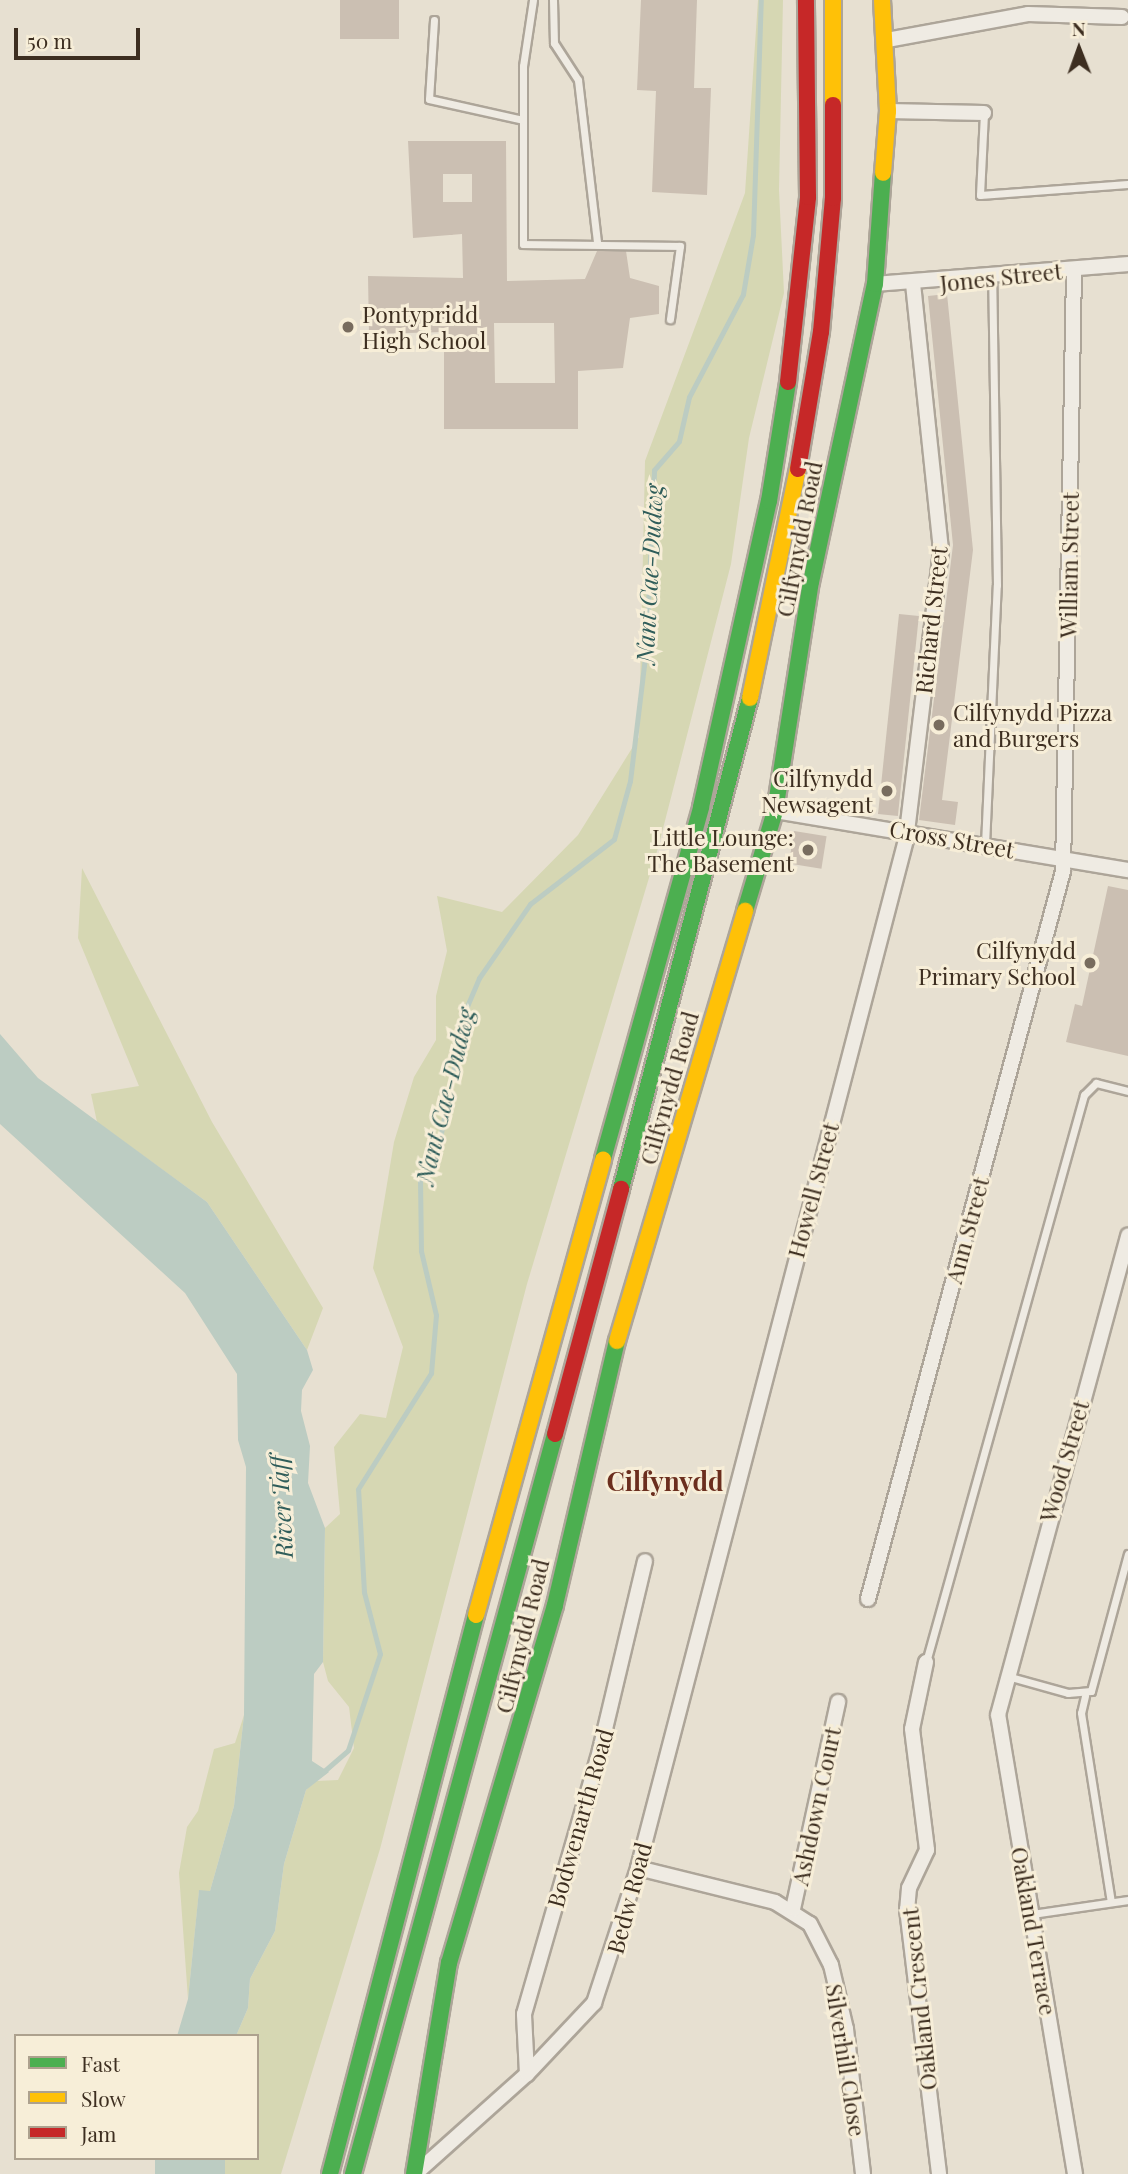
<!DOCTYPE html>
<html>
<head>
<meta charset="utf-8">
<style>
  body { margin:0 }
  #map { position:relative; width:1128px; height:2174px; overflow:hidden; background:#e7e0d1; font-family:"Playfair Display",serif }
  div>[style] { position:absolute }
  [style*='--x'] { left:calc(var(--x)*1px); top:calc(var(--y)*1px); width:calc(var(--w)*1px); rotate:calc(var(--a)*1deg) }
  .green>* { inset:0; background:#d6d7b3 }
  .water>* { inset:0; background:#bcccc2; transform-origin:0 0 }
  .stream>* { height:5px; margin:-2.5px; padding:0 2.5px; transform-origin:2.5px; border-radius:2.5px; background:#bcccc2 }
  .building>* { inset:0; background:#cbbfb2; transform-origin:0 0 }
  .roads { filter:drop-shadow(2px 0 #ada599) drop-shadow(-2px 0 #ada599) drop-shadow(0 2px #ada599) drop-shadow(0 -2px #ada599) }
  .lane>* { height:7px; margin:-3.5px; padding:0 3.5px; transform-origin:3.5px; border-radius:3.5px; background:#efebe3 }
  .street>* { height:14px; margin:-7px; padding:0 7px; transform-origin:7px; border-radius:7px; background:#efebe3 }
  .fast>* { height:16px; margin:-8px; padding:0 8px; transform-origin:8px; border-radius:8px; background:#4caf50 }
  .slow>* { height:16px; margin:-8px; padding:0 8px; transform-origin:8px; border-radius:8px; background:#ffc107 }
  .jam>* { height:16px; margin:-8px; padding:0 8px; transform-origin:8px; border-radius:8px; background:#c62828 }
  .dots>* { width:19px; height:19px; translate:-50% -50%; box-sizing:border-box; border:4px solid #f7eed8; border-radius:50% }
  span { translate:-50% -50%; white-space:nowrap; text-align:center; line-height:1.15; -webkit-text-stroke:6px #f7eed8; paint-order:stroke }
  .street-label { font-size:23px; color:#3d2e20 }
  .poi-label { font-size:23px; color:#3d2e20 }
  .left { translate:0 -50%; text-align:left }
  .right { translate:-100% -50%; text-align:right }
  .water-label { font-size:24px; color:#2f5d5a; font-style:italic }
  .quarter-label { font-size:26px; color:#6b2e1e; font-weight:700 }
  .legend { position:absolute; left:14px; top:2034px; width:245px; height:126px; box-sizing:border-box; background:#f7eed8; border:2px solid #ada18e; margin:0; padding:9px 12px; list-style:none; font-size:21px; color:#3d2e20 }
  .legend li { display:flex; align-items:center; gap:14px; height:35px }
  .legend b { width:35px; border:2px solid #ada18e }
  .north { position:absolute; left:1044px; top:14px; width:70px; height:70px; -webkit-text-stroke:5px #f7eed8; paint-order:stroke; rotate:359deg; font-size:19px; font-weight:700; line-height:28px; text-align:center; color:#3d2e20 }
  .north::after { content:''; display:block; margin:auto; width:24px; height:32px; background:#3d2e20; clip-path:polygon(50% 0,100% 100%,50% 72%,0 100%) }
  .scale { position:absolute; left:14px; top:28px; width:126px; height:32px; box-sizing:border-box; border:4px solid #3d2e20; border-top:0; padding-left:9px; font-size:21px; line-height:24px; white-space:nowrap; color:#3d2e20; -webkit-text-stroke:5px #f7eed8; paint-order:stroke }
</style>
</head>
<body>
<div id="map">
  <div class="green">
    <i style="clip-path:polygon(758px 0,783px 0,779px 190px,784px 293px,749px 438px,731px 564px,658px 848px,527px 1284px,380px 1849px,281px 2174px,224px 2174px,225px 2158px,257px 2158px,257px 2036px,236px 2036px,248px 2008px,250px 1979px,275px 1931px,284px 1864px,306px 1790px,316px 1781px,338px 1780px,354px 1748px,349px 1707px,328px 1681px,323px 1662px,325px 1528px,340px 1514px,334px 1447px,360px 1414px,386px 1418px,403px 1347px,373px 1268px,394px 1142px,414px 1077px,436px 1040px,436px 996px,447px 951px,437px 896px,502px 912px,578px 835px,639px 737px,645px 461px,745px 193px)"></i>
    <i style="clip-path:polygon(82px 868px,212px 1122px,323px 1308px,307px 1350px,207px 1202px,97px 1122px,91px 1094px,139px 1086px,78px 938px)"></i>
    <i style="clip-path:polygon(244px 1715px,234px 1806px,210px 1891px,199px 1891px,188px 1999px,179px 1873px,187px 1827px,198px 1811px,214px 1749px,235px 1743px)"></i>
  </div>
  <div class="water">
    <i style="clip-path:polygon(0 1034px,38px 1078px,207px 1202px,307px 1350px,313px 1370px,302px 1390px,301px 1411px,310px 1446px,308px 1483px,325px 1528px,323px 1662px,314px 1674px,312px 1761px,329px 1772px,306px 1790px,284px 1864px,275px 1931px,250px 1979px,248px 2008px,236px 2036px,177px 2036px,188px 1999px,199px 1890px,210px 1891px,234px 1806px,244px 1715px,246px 1467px,238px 1440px,237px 1374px,185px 1293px,0 1124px)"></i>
    <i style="left:155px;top:2158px;width:70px;height:16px"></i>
  </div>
  <div class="stream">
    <i style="--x:323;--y:1772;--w:33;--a:-41"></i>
    <i style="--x:348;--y:1750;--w:101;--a:-71.6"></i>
    <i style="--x:380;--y:1654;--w:64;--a:-104.5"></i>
    <i style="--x:364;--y:1592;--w:103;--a:-93.3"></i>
    <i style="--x:358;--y:1489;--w:137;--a:-57.8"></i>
    <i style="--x:431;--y:1373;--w:58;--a:-85.1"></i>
    <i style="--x:436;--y:1315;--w:66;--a:-103.2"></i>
    <i style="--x:421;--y:1251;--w:71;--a:-90.8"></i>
    <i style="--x:420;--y:1180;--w:51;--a:-65.9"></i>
    <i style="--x:441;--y:1133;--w:124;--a:-78.9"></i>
    <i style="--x:465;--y:1011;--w:36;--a:-67"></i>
    <i style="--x:479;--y:978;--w:90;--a:-55.4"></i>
    <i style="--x:530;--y:904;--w:106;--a:-37.7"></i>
    <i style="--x:614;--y:839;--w:60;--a:-74.6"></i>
    <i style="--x:630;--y:781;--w:134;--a:-83.1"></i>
    <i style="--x:646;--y:648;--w:178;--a:-87.4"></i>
    <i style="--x:654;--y:470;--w:38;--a:-49"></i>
    <i style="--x:679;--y:441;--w:45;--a:-77.2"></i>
    <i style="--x:689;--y:397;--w:116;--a:-62.3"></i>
    <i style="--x:743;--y:294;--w:60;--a:-80.4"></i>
    <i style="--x:753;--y:235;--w:235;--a:-88.1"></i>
  </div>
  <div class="building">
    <i style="left:340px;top:0;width:59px;height:39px"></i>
    <i style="clip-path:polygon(641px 0,697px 0,694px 88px,711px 88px,707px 195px,652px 192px,656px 91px,637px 90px)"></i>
    <i style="clip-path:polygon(evenodd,408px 141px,506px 141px,507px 281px,585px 279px,597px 251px,626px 251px,630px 278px,659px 286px,659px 314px,630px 318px,623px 368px,578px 371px,578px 429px,444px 429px,444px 332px,369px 334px,368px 276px,463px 278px,462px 234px,413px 238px,408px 141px,443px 174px,472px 174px,472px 202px,443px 202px,443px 174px,408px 141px,494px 323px,554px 323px,555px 383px,495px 383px,494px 323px)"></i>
    <i style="clip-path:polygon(947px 294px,973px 550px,942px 800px,958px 802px,955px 825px,919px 820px,953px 545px,928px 296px)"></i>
    <i style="left:899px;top:614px;width:20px;height:201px;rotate:6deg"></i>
    <i style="left:794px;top:831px;width:33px;height:33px;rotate:9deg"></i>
    <i style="clip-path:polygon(1108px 886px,1128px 890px,1128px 1056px,1066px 1042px,1075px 1004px,1082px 1006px)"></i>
  </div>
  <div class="roads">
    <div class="lane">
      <i style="--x:533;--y:0;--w:67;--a:98.6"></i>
      <i style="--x:523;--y:66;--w:178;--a:90"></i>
      <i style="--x:523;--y:244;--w:157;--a:0.7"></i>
      <i style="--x:680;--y:246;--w:74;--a:97.8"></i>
      <i style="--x:553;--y:0;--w:43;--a:88.7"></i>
      <i style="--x:554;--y:43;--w:44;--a:57"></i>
      <i style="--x:578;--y:80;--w:163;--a:83.3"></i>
      <i style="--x:434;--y:20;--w:79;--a:93.6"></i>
      <i style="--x:429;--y:99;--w:96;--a:12.6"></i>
      <i style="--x:984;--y:113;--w:82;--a:92.8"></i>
      <i style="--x:980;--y:195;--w:148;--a:-4.3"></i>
      <i style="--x:985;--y:845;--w:260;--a:-87.4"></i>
      <i style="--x:997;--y:585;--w:306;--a:-90.9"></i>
      <i style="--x:926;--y:1662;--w:589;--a:-74.43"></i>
      <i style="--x:1084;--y:1095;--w:17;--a:-45"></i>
      <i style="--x:1096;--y:1083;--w:33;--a:14"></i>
      <i style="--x:1007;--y:1676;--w:63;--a:15.6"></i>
      <i style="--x:1068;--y:1693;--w:23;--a:-5"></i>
      <i style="--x:1091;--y:1691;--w:142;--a:-74.9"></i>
      <i style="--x:1085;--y:1696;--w:17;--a:103"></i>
      <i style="--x:1081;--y:1713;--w:191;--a:81"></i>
      <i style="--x:1032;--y:1914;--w:97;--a:-8.3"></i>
    </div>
    <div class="street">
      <i style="--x:887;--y:40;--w:143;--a:-10.4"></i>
      <i style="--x:1028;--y:14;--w:94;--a:1.8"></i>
      <i style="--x:888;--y:111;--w:96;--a:1.2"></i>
      <i style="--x:875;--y:284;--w:254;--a:-4.5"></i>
      <i style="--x:775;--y:811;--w:358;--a:9.5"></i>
      <i style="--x:868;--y:1599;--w:754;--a:-75"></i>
      <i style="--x:1063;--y:871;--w:601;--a:-88.95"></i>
      <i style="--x:926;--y:1662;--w:68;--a:101.8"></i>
      <i style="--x:912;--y:1729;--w:122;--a:82.9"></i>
      <i style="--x:927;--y:1850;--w:42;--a:115.3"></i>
      <i style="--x:909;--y:1888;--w:21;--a:95"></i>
      <i style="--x:907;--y:1909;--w:267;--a:83.1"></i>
      <i style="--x:638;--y:1868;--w:141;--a:13.9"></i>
      <i style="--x:775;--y:1902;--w:41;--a:32.2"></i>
      <i style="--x:810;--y:1924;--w:46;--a:62.9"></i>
      <i style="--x:831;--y:1965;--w:66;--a:76.8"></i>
      <i style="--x:846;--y:2029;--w:146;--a:83.3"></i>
      <i style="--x:793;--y:1909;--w:212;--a:-77.7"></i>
      <i style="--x:527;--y:2074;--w:60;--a:-92.9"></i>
      <i style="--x:524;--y:2014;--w:275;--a:-73.9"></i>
      <i style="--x:600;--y:1750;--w:194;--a:-76.6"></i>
      <i style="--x:415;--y:2174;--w:150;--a:-41.8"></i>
      <i style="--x:527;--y:2074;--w:98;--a:-46.7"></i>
      <i style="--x:594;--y:2003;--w:142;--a:-71.9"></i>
      <i style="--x:638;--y:1868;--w:1062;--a:-75.39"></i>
      <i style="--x:906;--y:840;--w:292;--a:-83.1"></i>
      <i style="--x:941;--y:550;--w:266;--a:-96"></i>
      <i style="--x:1075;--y:2174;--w:465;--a:-99.5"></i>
      <i style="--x:998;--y:1715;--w:497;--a:-74.8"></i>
    </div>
    <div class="fast">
      <i style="--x:745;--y:911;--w:104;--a:-73.3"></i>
      <i style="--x:775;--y:811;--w:232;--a:-81.1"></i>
      <i style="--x:811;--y:582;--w:305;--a:-77.9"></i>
      <i style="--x:875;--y:284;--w:111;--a:-85.9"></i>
      <i style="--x:603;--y:1159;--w:365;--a:-74.4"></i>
      <i style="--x:701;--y:807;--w:313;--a:-77.5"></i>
      <i style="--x:769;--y:501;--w:121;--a:-80.9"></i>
      <i style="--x:621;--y:1189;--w:508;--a:-75.28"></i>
      <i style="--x:330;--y:2174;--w:578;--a:-75.36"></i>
      <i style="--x:353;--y:2174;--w:767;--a:-74.73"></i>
      <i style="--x:414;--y:2174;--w:214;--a:-80.6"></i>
      <i style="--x:449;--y:1963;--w:373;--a:-73.5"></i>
      <i style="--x:555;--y:1605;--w:271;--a:-76.8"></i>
    </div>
    <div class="slow">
      <i style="--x:833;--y:0;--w:105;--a:90"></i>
      <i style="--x:882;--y:0;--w:111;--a:86.9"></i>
      <i style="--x:888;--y:111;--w:62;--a:94.6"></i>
      <i style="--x:750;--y:698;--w:234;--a:-78.2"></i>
      <i style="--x:617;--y:1341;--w:449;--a:-73.4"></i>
      <i style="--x:476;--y:1615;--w:473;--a:-74.4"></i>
    </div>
    <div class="jam">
      <i style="--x:788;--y:382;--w:186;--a:-83.8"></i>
      <i style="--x:808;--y:197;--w:197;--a:-90.6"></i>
      <i style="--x:798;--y:469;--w:139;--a:-80.5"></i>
      <i style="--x:821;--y:332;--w:135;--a:-84.9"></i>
      <i style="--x:833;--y:198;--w:93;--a:-90"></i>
      <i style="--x:555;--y:1434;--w:254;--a:-74.9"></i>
    </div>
  </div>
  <div class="dots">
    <i style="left:348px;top:327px;background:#786c5e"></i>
    <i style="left:939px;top:725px;background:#786c5e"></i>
    <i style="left:887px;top:791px;background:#786c5e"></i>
    <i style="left:808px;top:850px;background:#786c5e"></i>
    <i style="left:1090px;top:963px;background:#786c5e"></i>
  </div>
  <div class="street-label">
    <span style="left:1001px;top:277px;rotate:-6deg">Jones Street</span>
    <span style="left:799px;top:539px;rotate:-79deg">Cilfynydd Road</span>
    <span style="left:1069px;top:565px;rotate:-89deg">William Street</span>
    <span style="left:931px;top:620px;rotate:-84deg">Richard Street</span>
    <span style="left:952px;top:839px;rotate:10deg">Cross Street</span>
    <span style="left:669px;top:1088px;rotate:-74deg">Cilfynydd Road</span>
    <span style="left:813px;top:1190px;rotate:-75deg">Howell Street</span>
    <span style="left:967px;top:1230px;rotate:-75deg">Ann Street</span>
    <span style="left:1064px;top:1461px;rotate:-74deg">Wood Street</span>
    <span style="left:522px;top:1636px;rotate:-76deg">Cilfynydd Road</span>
    <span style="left:816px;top:1806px;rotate:-78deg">Ashdown Court</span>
    <span style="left:580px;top:1818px;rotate:-74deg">Bodwenarth Road</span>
    <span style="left:629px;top:1898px;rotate:-75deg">Bedw Road</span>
    <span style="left:1034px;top:1931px;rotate:80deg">Oakland Terrace</span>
    <span style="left:919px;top:1999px;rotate:-96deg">Oakland Crescent</span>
    <span style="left:846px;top:2060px;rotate:81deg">Silverhill Close</span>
  </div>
  <div class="poi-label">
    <span class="left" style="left:362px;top:327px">Pontypridd<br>High School</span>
    <span class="left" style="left:953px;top:725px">Cilfynydd Pizza<br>and Burgers</span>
    <span class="right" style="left:873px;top:791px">Cilfynydd<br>Newsagent</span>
    <span class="right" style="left:794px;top:850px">Little Lounge:<br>The Basement</span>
    <span class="right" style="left:1076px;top:963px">Cilfynydd<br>Primary School</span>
  </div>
  <div class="water-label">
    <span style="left:649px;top:574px;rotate:-87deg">Nant Cae-Dudwg</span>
    <span style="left:445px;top:1096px;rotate:-76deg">Nant Cae-Dudwg</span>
    <span style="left:281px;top:1507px;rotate:-93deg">River Taff</span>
  </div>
  <div class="quarter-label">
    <span style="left:665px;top:1481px">Cilfynydd</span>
  </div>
  <ul class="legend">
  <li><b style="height:9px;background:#4caf50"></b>Fast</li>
  <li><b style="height:9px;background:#ffc107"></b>Slow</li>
  <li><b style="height:9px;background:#c62828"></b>Jam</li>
  </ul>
  <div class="north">N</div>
  <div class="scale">50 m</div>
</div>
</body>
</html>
